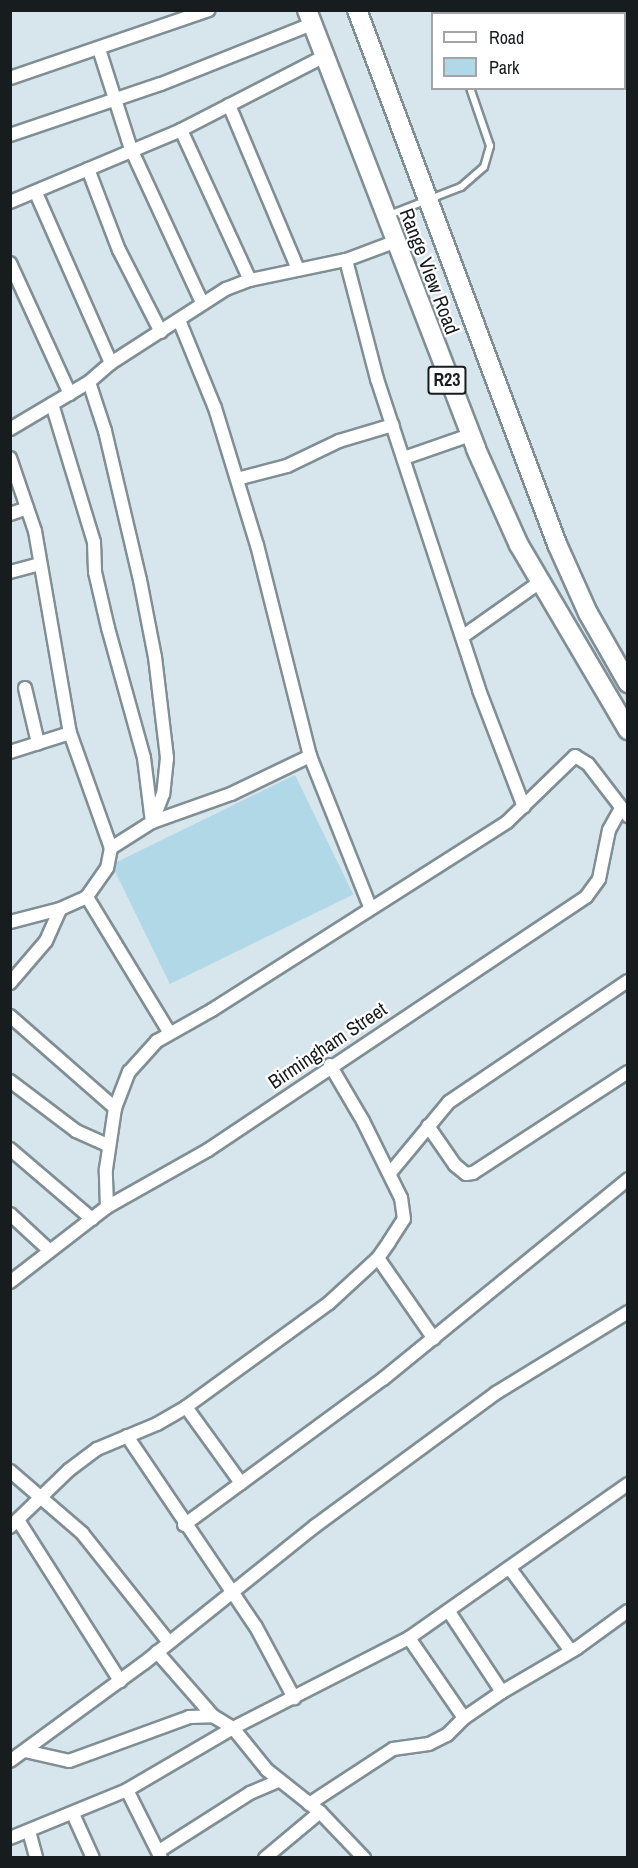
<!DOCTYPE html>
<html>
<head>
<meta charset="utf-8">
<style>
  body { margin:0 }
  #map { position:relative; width:638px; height:1868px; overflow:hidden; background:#d6e6ec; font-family:"Archivo Narrow",sans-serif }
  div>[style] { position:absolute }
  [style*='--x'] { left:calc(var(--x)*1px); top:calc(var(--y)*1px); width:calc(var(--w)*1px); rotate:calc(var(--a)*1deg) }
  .green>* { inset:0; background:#b0d8e6; transform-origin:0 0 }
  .roads { filter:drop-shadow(2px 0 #808f94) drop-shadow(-2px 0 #808f94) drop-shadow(0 2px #808f94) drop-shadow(0 -2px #808f94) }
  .lane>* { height:6px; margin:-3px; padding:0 3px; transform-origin:3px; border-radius:3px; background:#fff }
  .street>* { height:12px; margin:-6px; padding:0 6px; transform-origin:6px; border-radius:6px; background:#fff }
  .primary>* { height:18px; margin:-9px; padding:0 9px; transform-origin:9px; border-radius:9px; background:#fff }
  span { translate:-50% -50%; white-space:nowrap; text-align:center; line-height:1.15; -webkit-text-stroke:4.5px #fff; paint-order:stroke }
  .shield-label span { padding:2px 4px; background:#fff; border:2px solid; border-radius:4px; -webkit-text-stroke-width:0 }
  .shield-label { font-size:18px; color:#171c1e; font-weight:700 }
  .street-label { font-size:20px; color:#171c1e }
  .frame { position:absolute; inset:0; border:12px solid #171c1e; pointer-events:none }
  .legend { position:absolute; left:431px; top:12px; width:195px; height:78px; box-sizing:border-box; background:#fff; border:2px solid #a2a4a5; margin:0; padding:8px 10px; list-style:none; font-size:18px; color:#171c1e }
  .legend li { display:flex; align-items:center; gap:12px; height:30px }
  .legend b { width:30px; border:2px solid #a2a4a5 }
</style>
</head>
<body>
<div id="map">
  <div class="green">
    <i style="left:295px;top:775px;width:133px;height:204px;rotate:64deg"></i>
  </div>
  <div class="roads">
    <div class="lane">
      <i style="--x:440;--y:10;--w:4;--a:76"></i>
      <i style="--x:389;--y:215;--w:77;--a:-21.3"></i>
      <i style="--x:461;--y:187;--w:30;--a:-41"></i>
      <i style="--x:484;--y:167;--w:22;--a:-74"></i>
      <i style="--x:490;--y:146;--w:61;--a:-109"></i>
    </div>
    <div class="street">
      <i style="--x:99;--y:49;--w:105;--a:72.3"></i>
      <i style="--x:131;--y:149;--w:170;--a:65.2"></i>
      <i style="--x:10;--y:78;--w:210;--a:-18.9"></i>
      <i style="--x:229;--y:105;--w:178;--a:67.2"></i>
      <i style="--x:181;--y:130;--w:165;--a:65.3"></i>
      <i style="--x:10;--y:135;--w:159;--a:-18.7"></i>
      <i style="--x:161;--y:84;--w:162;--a:-21.7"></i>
      <i style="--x:88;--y:169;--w:87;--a:69.1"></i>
      <i style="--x:119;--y:250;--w:92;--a:62.9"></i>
      <i style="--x:36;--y:193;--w:186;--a:66.2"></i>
      <i style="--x:10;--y:202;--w:186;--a:-22.8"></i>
      <i style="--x:181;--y:130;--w:162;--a:-27.2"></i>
      <i style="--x:346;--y:260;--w:123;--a:75.4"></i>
      <i style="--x:377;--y:379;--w:327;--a:71.8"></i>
      <i style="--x:479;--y:690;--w:125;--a:69"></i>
      <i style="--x:10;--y:263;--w:144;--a:65.4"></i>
      <i style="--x:179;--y:320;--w:95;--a:67.8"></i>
      <i style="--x:215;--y:408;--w:143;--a:73"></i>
      <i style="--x:257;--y:545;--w:218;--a:75.9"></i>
      <i style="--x:310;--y:756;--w:162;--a:68.3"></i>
      <i style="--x:89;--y:382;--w:52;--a:71.9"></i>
      <i style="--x:105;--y:431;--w:153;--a:76.8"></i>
      <i style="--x:140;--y:580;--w:78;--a:79"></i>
      <i style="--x:155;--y:657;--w:102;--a:83.2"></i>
      <i style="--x:167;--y:758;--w:36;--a:96"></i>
      <i style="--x:163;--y:794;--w:30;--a:111"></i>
      <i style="--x:152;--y:822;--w:49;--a:147.6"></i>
      <i style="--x:52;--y:404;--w:144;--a:73.1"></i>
      <i style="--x:94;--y:542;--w:30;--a:88"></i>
      <i style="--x:95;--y:572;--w:57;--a:76.9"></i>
      <i style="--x:108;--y:628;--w:135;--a:74.5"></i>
      <i style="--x:144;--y:758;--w:64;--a:82.9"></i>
      <i style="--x:152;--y:822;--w:84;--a:-19.5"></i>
      <i style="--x:231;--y:794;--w:88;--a:-25.7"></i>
      <i style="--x:10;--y:429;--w:92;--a:-30.7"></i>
      <i style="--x:89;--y:382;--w:29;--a:-41"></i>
      <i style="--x:111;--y:363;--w:137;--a:-32.8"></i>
      <i style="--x:226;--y:289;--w:26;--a:-21"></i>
      <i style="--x:250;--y:280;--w:98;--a:-11.8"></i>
      <i style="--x:346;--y:260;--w:51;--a:-20.6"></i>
      <i style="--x:10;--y:458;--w:77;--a:71.1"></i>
      <i style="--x:35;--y:531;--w:205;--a:80.2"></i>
      <i style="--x:70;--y:733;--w:122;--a:70.4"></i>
      <i style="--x:111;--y:848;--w:20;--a:101"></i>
      <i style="--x:107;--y:868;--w:35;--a:125"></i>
      <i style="--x:87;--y:897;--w:30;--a:156"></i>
      <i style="--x:60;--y:909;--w:52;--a:165.4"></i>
      <i style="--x:404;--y:458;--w:70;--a:-19.2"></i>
      <i style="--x:237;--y:479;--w:52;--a:-14.6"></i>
      <i style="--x:287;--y:466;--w:58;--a:-25.7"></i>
      <i style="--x:339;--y:441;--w:56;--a:-16.5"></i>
      <i style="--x:10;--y:514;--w:18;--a:-19"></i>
      <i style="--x:10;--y:572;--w:30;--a:-15"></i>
      <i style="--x:462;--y:637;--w:95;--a:-35.2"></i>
      <i style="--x:25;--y:688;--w:57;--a:76.7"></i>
      <i style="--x:10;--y:752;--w:63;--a:-17.6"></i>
      <i style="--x:87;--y:897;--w:158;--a:58.7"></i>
      <i style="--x:10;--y:983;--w:55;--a:-49.4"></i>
      <i style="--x:46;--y:941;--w:35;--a:-66"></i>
      <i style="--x:10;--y:1016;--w:140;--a:41.2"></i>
      <i style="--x:10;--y:1081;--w:83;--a:37.1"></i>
      <i style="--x:76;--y:1131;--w:35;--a:24"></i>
      <i style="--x:428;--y:1126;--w:47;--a:55.3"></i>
      <i style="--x:455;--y:1165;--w:14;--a:39"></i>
      <i style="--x:466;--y:1174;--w:7;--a:-8"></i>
      <i style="--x:473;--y:1173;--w:185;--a:-33.1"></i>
      <i style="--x:10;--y:1149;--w:108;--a:40.5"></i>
      <i style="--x:390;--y:1173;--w:92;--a:-50.3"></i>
      <i style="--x:449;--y:1102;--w:216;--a:-34.1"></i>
      <i style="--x:107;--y:1207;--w:38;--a:-92"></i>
      <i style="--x:106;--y:1169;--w:62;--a:-81.6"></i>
      <i style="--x:115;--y:1108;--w:39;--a:-69"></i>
      <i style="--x:129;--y:1072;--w:42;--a:-47.9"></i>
      <i style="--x:157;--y:1041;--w:63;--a:-29.4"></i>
      <i style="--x:212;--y:1010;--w:350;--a:-32.5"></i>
      <i style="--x:507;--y:822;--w:95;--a:-44.1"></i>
      <i style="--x:575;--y:756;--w:15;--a:32"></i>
      <i style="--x:588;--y:764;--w:66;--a:52.4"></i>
      <i style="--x:10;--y:1214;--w:54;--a:42.8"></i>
      <i style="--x:378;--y:1258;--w:98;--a:55.3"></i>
      <i style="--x:10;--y:1282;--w:123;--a:-37.7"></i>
      <i style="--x:107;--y:1207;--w:116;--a:-29.4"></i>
      <i style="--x:208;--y:1150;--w:455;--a:-33.8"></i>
      <i style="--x:586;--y:897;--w:22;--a:-54"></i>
      <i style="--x:599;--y:879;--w:50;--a:-78.5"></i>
      <i style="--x:609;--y:830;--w:25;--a:-61"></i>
      <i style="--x:186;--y:1407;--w:94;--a:54.1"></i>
      <i style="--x:127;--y:1436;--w:230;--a:56"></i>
      <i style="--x:256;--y:1627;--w:81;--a:61.8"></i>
      <i style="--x:10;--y:1471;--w:95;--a:40.7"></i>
      <i style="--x:82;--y:1533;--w:138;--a:51.5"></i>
      <i style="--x:18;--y:1520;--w:191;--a:57.6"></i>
      <i style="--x:184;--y:1525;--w:247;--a:-36.3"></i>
      <i style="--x:383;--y:1379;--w:316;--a:-39.2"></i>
      <i style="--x:10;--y:1527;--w:82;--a:-44"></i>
      <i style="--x:69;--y:1470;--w:35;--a:-37"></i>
      <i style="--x:97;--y:1449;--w:65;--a:-22.6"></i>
      <i style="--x:157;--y:1424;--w:34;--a:-30"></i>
      <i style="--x:186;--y:1407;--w:177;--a:-36"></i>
      <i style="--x:329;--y:1303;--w:67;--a:-42.6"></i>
      <i style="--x:378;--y:1258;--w:19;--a:-55"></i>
      <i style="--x:389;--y:1242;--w:27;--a:-57"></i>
      <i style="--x:404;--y:1219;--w:21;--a:-98"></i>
      <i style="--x:401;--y:1198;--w:86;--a:-116.3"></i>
      <i style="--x:363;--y:1121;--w:65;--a:-120.5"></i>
      <i style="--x:511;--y:1570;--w:101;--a:53.5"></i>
      <i style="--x:409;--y:1638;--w:97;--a:55.5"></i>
      <i style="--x:464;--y:1718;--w:46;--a:-34.4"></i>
      <i style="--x:502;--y:1692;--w:95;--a:-123.4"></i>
      <i style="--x:157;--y:1652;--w:85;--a:48.8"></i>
      <i style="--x:502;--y:1692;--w:87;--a:-30.4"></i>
      <i style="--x:577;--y:1648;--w:63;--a:-36"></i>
      <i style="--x:25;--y:1751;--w:45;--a:12.8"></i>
      <i style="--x:69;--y:1761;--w:128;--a:-20.1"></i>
      <i style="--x:189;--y:1717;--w:24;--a:-2"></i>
      <i style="--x:213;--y:1716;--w:23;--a:31"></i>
      <i style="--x:233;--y:1728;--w:54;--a:51"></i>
      <i style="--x:267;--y:1770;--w:68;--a:38.4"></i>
      <i style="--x:320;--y:1812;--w:64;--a:46.3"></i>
      <i style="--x:10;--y:1761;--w:166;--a:-36.2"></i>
      <i style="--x:144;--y:1663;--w:219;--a:-38.7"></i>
      <i style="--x:315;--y:1526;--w:225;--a:-36.3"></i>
      <i style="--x:496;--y:1393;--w:155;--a:-31.5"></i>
      <i style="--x:127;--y:1790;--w:76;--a:63.4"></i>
      <i style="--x:309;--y:1804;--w:100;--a:-33.2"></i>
      <i style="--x:393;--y:1749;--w:36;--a:-8"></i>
      <i style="--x:429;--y:1744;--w:20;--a:-27"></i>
      <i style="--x:447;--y:1735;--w:24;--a:-45"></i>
      <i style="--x:73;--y:1814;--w:48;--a:65.6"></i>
      <i style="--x:29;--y:1831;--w:28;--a:75"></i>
      <i style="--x:10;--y:1838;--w:126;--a:-22.3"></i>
      <i style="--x:127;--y:1790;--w:123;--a:-30.3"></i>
      <i style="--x:233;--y:1728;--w:198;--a:-27.1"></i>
      <i style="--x:409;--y:1638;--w:268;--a:-35.1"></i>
      <i style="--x:159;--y:1851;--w:108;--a:-32.5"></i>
      <i style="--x:250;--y:1793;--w:30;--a:-23"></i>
      <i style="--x:265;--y:1858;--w:72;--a:-39.9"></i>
    </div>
    <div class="primary">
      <i style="--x:307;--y:10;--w:470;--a:68.9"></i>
      <i style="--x:476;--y:449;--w:105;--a:65.9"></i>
      <i style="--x:519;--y:545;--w:215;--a:59.5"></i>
      <i style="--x:357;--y:10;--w:570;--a:69.47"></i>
      <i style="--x:557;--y:544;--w:76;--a:65.8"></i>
      <i style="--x:588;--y:613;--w:81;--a:60.3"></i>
    </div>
  </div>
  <div class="shield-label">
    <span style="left:447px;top:380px">R23</span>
  </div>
  <div class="street-label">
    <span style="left:430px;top:271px;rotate:69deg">Range View Road</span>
    <span style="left:327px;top:1045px;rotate:-34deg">Birmingham Street</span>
  </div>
  <div class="frame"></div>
  <ul class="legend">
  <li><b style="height:8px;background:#fff"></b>Road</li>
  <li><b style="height:16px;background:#b0d8e6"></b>Park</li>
  </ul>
</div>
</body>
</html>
